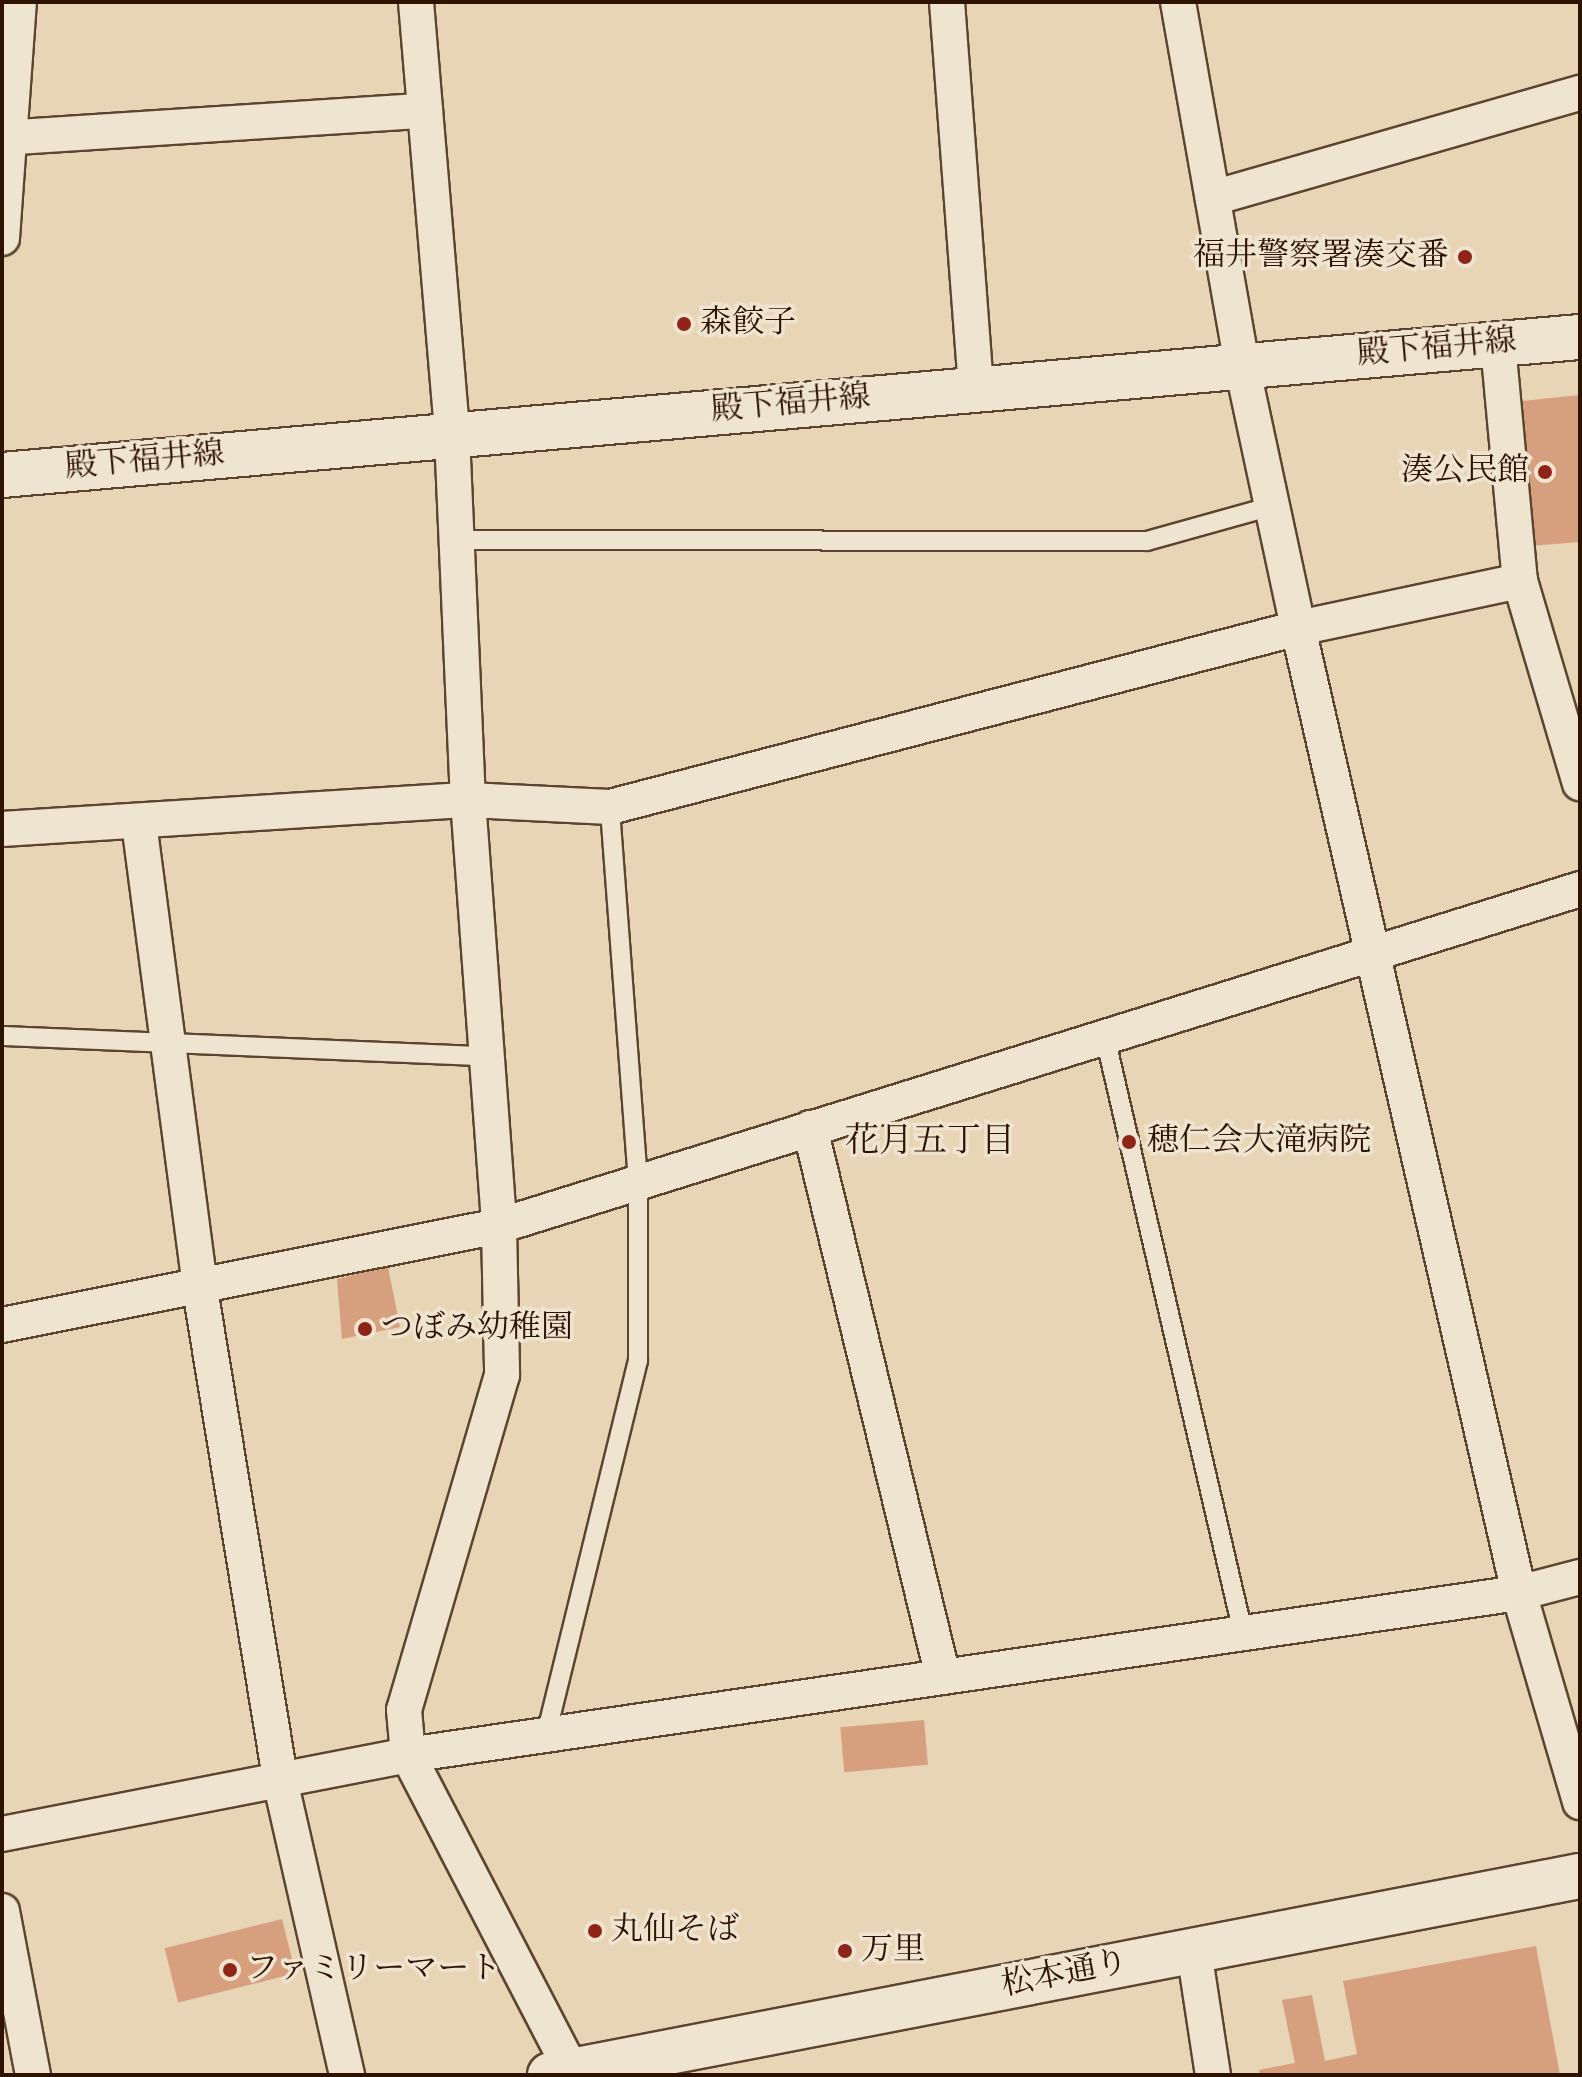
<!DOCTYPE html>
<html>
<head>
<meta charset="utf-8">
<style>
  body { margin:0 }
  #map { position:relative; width:1582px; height:2077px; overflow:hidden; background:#e7d5b6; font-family:"Old Standard TT","Noto Serif JP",serif }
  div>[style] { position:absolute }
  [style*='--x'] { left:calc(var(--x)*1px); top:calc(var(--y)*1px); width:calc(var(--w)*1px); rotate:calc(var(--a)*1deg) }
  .building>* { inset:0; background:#d6a07e; transform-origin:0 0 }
  .roads { filter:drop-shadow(2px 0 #5c442e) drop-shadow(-2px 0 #5c442e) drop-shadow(0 2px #5c442e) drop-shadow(0 -2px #5c442e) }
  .service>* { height:18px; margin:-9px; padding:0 9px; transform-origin:9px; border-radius:9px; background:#efe4d0 }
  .minor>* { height:34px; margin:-17px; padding:0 17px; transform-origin:17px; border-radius:17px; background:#efe4d0 }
  .tertiary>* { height:44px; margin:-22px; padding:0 22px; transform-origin:22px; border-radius:22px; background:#efe4d0 }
  .secondary>* { height:44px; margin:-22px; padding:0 22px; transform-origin:22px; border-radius:22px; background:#efe4d0 }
  .dots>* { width:22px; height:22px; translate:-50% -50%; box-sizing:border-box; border:4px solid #efe4d0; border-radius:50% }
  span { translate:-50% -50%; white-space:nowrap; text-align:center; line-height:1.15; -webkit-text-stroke:7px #efe4d0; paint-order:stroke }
  .poi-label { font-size:32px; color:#2d1300 }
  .right { translate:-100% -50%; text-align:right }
  .left { translate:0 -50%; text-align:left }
  .street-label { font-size:32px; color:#2d1300 }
  .neighbourhood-label { font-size:34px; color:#2d1300 }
  .frame { position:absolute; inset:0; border:4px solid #2d1300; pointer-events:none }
</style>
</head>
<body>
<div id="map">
  <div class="building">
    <i style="clip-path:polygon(1580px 395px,1580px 542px,1516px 547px,1503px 403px)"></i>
    <i style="clip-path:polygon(388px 1267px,400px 1327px,342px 1339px,337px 1279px)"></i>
    <i style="left:924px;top:1720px;width:45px;height:84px;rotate:85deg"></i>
    <i style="left:282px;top:1919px;width:56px;height:121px;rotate:76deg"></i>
    <i style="clip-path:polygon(1536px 1946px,1560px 2075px,1260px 2075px,1259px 2070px,1295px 2063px,1282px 2000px,1312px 1995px,1325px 2061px,1357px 2054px,1343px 1981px)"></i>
  </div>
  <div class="roads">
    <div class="service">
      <i style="--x:456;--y:540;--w:691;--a:0.08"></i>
      <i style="--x:1147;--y:541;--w:130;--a:-15.6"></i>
      <i style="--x:2;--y:1036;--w:485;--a:2.4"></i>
      <i style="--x:1105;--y:1037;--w:612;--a:76.96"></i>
      <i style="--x:546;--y:1735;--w:385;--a:-76.2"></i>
      <i style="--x:638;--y:1361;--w:179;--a:-90"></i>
      <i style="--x:638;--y:1182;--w:376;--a:-94.3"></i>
    </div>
    <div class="minor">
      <i style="--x:416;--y:2;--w:434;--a:85.2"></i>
      <i style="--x:452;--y:435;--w:365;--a:87.5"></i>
      <i style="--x:468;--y:800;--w:427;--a:85.8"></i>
      <i style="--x:499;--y:1226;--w:149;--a:88.8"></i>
      <i style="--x:502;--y:1375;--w:349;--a:106.3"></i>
      <i style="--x:404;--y:1710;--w:45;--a:84.9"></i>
      <i style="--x:408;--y:1755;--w:356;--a:62.6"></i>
      <i style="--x:947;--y:2;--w:388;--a:85.7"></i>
      <i style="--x:1178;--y:2;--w:370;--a:80"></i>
      <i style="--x:1242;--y:366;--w:268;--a:77.9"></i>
      <i style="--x:1298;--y:628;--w:990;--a:77.1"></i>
      <i style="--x:1519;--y:1593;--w:218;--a:73.7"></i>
      <i style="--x:2;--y:138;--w:424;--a:-3.7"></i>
      <i style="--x:1213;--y:198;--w:382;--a:-16"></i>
      <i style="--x:2;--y:238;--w:237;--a:-85.9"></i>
      <i style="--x:1498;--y:345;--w:237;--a:84.7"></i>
      <i style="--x:1520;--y:581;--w:211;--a:73.5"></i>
      <i style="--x:139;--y:823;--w:470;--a:82.5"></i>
      <i style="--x:200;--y:1289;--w:497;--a:80.7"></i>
      <i style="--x:280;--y:1780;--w:303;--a:77.2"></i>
      <i style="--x:2;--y:829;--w:467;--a:-3.6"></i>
      <i style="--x:468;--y:800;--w:142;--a:2.8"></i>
      <i style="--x:610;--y:807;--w:711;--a:-14.58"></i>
      <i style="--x:1298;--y:628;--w:227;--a:-12"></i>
      <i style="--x:810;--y:1128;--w:565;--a:76.38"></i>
      <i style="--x:2;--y:1325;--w:507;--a:-11.27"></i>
      <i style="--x:499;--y:1226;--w:1132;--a:-17.31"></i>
      <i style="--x:2;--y:1834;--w:414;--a:-11"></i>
      <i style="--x:408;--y:1755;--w:1123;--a:-8.3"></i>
      <i style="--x:1519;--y:1593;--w:63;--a:-14.7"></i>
      <i style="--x:2;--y:1911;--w:167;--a:79.3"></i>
      <i style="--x:1194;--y:1951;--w:125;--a:81.3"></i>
    </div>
    <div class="tertiary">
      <i style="--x:550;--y:2075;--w:1049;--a:-10.94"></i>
    </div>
    <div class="secondary">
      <i style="--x:2;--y:475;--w:1584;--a:-5"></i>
    </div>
  </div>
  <div class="dots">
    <i style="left:1465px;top:257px;background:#8f2418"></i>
    <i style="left:684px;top:324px;background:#8f2418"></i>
    <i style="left:1545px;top:472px;background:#8f2418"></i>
    <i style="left:1129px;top:1142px;background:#8f2418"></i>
    <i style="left:365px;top:1329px;background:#8f2418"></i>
    <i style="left:595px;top:1931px;background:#8f2418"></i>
    <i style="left:845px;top:1951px;background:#8f2418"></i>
    <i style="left:230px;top:1970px;background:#8f2418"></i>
  </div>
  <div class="poi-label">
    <span class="right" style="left:1449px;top:257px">福井警察署湊交番</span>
    <span class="left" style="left:700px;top:324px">森餃子</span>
    <span class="right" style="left:1529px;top:472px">湊公民館</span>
    <span class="left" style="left:1147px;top:1142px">穂仁会大滝病院</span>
    <span class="left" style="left:381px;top:1329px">つぼみ幼稚園</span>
    <span class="left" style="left:611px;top:1931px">丸仙そば</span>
    <span class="left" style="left:861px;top:1951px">万里</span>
    <span class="left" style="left:246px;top:1970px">ファミリーマート</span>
  </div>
  <div class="street-label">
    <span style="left:1437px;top:349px;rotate:-5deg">殿下福井線</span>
    <span style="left:791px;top:405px;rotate:-5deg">殿下福井線</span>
    <span style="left:145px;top:462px;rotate:-5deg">殿下福井線</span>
    <span style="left:1065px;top:1975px;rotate:-11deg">松本通り</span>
  </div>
  <div class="neighbourhood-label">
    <span style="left:930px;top:1143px">花月五丁目</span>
  </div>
  <div class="frame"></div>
</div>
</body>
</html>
